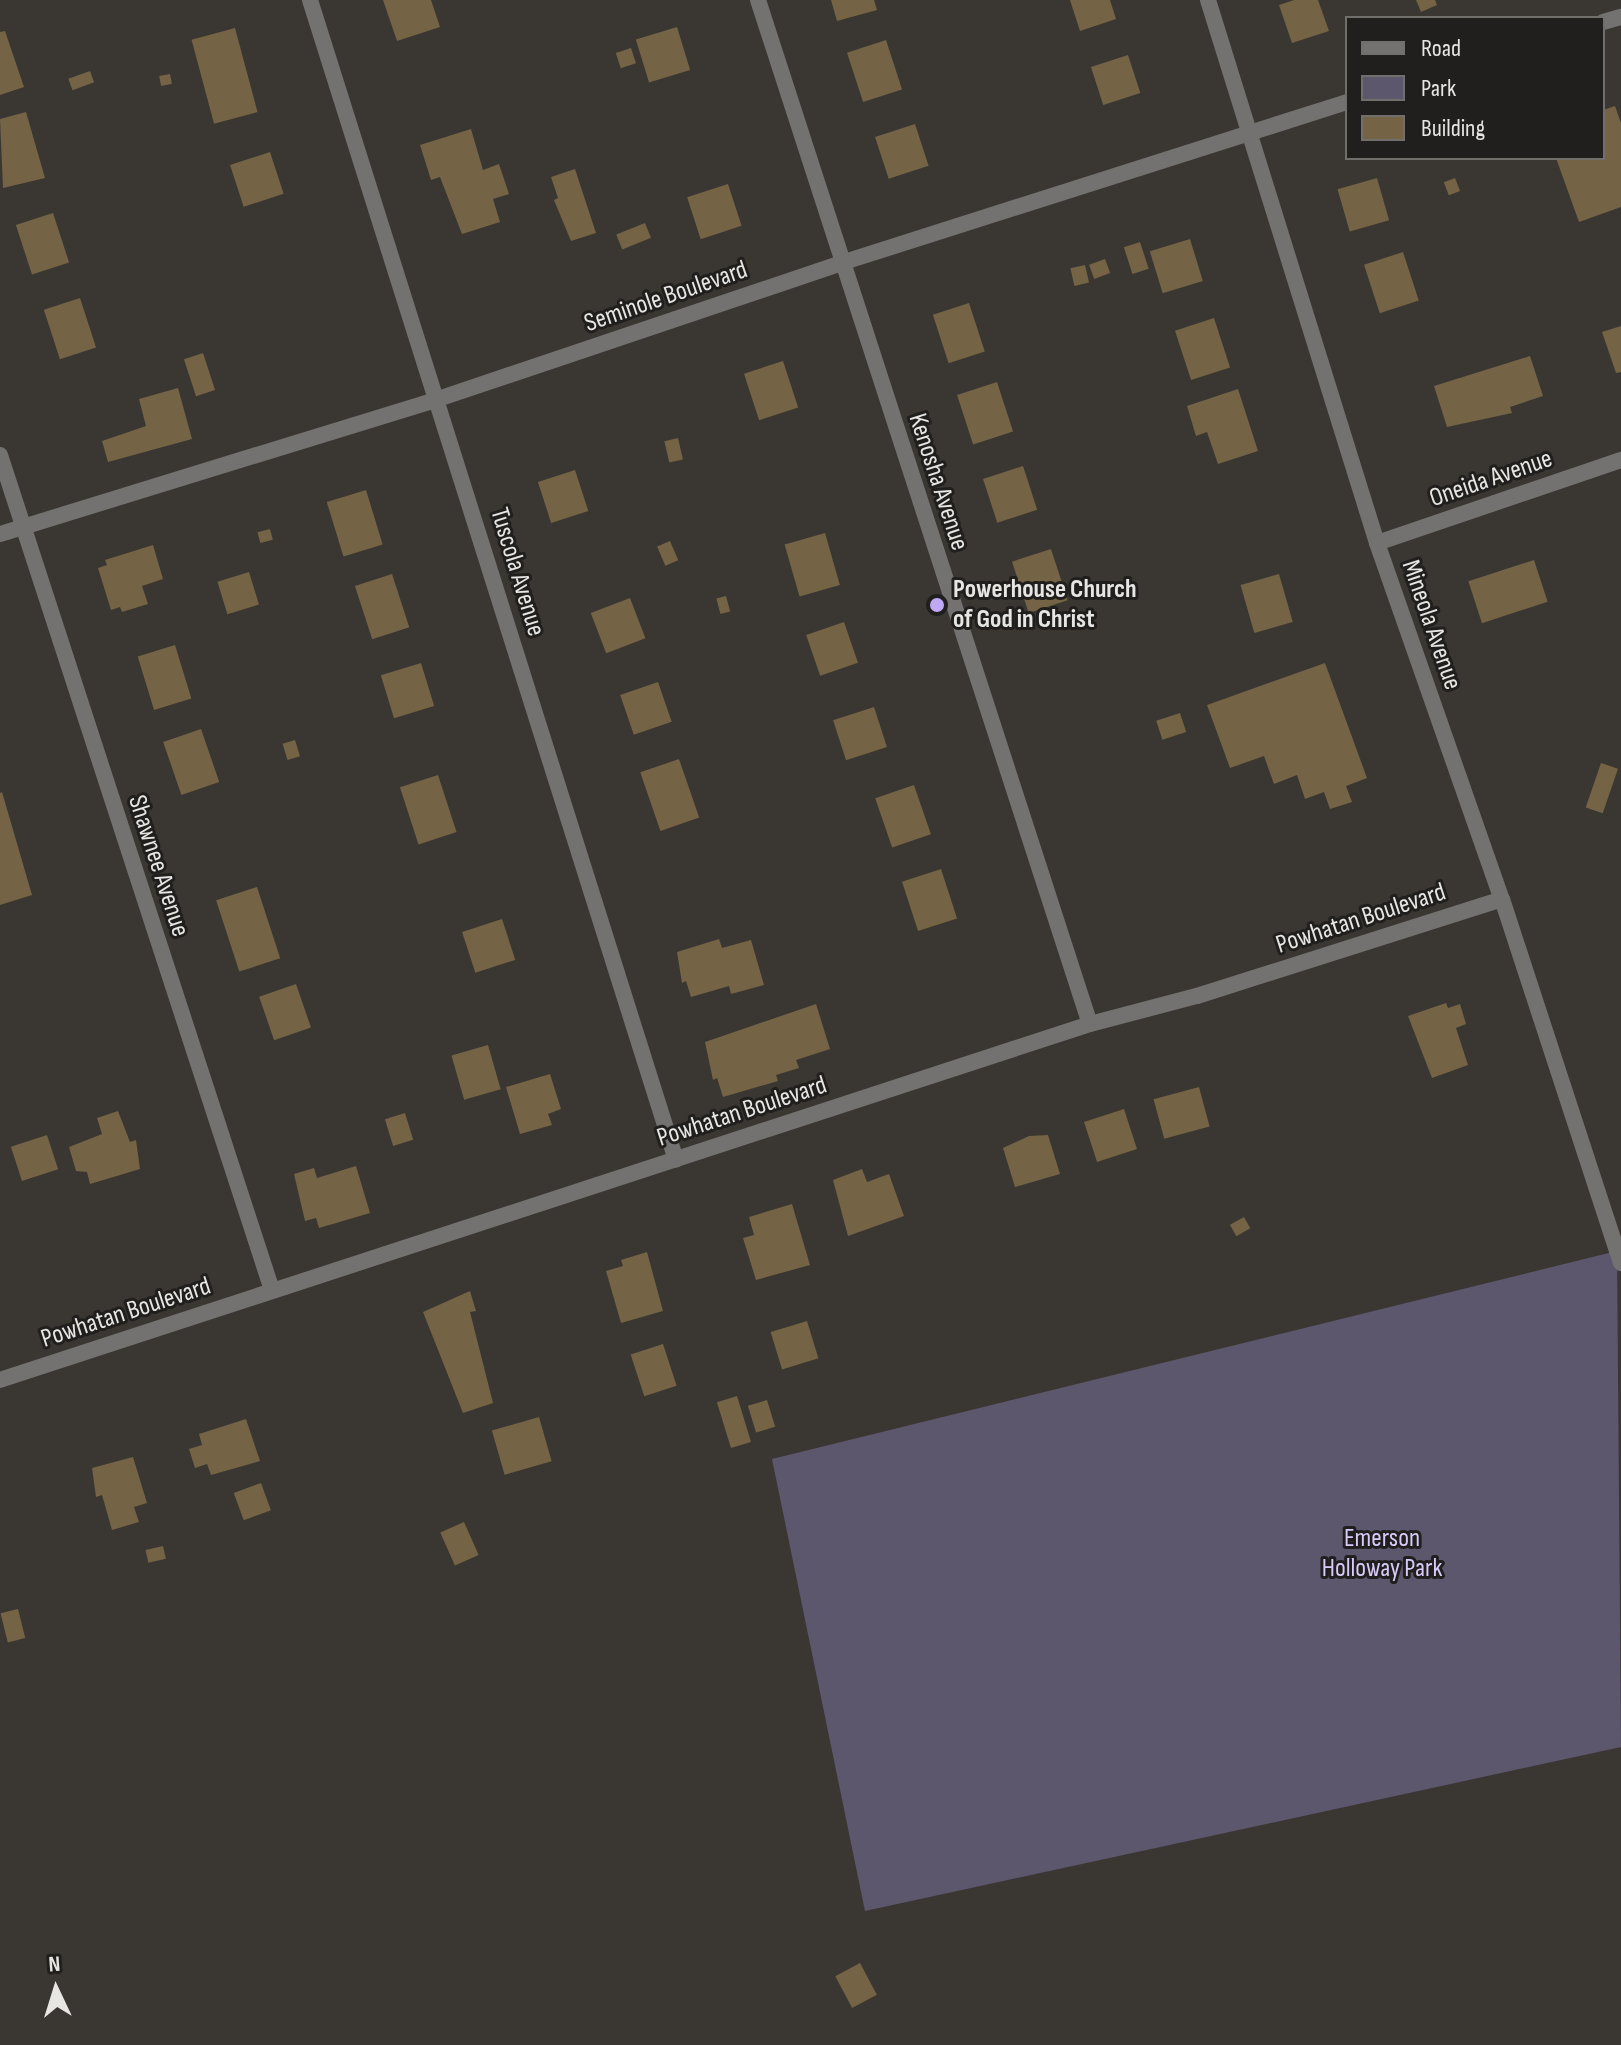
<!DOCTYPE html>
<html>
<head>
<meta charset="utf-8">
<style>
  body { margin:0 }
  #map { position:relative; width:1621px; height:2045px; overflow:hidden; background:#3a3733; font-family:"Sofia Sans Condensed",sans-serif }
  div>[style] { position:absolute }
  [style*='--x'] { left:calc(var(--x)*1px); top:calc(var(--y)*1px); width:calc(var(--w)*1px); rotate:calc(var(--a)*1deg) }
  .green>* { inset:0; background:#5d576e }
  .building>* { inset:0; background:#746344; transform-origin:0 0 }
  .minor>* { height:16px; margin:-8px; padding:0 8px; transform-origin:8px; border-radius:8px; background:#737270 }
  .dots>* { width:22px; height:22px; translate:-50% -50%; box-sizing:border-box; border:4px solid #201f1d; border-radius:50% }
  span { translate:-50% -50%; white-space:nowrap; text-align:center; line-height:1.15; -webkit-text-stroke:6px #201f1d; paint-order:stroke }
  .street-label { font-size:26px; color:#e7e6e3 }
  .poi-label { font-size:26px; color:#e7e6e3; font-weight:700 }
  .left { translate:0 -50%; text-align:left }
  .park-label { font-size:26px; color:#d8cbf9 }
  .legend { position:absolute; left:1345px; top:16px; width:260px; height:144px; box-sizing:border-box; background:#201f1d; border:2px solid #706f6c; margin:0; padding:10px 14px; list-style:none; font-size:24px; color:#e7e6e3 }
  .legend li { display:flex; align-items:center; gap:16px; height:40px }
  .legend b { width:40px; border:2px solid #706f6c }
  .north { position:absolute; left:16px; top:1949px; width:80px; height:80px; -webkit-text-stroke:6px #201f1d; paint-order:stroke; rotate:356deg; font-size:22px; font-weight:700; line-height:32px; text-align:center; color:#e7e6e3 }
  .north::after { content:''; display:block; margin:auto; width:28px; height:36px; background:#e7e6e3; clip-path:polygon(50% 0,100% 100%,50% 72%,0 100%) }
</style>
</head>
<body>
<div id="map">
  <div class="green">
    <i style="clip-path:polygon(1617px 1251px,1621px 1747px,865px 1911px,772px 1459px)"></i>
  </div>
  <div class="building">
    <i style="clip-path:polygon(383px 0,431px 0,440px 27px,397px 41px)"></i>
    <i style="clip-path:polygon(831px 0,874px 0,877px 10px,837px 21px)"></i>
    <i style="clip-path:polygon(1070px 0,1110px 0,1116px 19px,1080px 31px)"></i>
    <i style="clip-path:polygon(1294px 0,1318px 0,1329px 31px,1292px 43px,1279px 5px)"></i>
    <i style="clip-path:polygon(1416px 0,1435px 0,1437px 5px,1421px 12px)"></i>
    <i style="left:677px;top:27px;width:45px;height:43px;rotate:73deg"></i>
    <i style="left:235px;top:28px;width:87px;height:45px;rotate:75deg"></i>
    <i style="clip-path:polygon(5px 31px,24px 87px,0 95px,0 32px)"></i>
    <i style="left:886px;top:40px;width:52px;height:41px;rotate:72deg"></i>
    <i style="left:631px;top:48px;width:16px;height:16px;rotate:72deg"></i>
    <i style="left:1128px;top:55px;width:40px;height:39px;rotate:72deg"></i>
    <i style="left:90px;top:71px;width:12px;height:23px;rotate:70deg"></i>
    <i style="left:170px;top:74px;width:10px;height:11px;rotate:79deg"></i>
    <i style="clip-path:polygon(1615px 106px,1621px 123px,1621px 207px,1579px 222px,1556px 158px,1603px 158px,1603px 110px)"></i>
    <i style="clip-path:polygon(26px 112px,45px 178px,3px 188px,0 119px)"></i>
    <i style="left:915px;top:124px;width:44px;height:42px;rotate:72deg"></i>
    <i style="clip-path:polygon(471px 129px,483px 170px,499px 164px,509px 194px,493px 199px,500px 222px,462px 234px,440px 177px,431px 180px,420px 145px)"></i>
    <i style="left:270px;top:152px;width:44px;height:42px;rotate:72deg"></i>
    <i style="clip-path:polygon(575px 169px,596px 233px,571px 241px,554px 200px,558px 198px,551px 177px)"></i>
    <i style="left:1377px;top:178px;width:44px;height:41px;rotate:74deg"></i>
    <i style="left:1455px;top:178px;width:14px;height:12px;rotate:69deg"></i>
    <i style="left:728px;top:184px;width:44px;height:43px;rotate:72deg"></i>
    <i style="left:53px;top:213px;width:52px;height:39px;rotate:72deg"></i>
    <i style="left:645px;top:223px;width:16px;height:31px;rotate:68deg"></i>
    <i style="left:1190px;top:239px;width:44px;height:42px;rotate:73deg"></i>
    <i style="left:1140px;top:242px;width:28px;height:17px;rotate:72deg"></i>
    <i style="left:1403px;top:252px;width:51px;height:41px;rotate:72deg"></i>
    <i style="left:1105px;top:259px;width:15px;height:17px;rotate:70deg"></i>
    <i style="left:1085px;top:265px;width:18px;height:15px;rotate:77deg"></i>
    <i style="left:80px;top:298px;width:52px;height:38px;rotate:72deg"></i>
    <i style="left:969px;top:303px;width:51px;height:38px;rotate:72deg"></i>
    <i style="left:1214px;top:318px;width:52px;height:41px;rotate:72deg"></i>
    <i style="clip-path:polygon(1621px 326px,1621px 372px,1616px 373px,1602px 332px)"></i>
    <i style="left:203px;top:353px;width:39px;height:20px;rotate:72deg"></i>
    <i style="clip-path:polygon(1530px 356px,1543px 396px,1510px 407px,1512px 413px,1447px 427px,1434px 386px)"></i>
    <i style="left:783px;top:361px;width:49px;height:41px;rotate:72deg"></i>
    <i style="left:997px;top:382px;width:52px;height:42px;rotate:72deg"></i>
    <i style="clip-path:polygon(178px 388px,192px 439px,108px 462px,102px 441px,146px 426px,139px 399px)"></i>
    <i style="clip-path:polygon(1238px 389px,1258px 451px,1218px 464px,1207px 432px,1196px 436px,1187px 406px)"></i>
    <i style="left:678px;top:438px;width:22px;height:14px;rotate:77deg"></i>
    <i style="left:1023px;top:466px;width:46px;height:42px;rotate:72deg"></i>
    <i style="left:575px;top:470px;width:43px;height:39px;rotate:72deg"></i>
    <i style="left:366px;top:490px;width:57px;height:41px;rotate:73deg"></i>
    <i style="left:270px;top:529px;width:11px;height:13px;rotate:75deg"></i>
    <i style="left:825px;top:533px;width:54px;height:42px;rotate:74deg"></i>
    <i style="left:670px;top:541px;width:21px;height:14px;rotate:67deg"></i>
    <i style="clip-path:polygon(153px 545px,163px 579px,142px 586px,148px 604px,122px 612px,120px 607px,111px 610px,98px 568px,107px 565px,105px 560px)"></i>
    <i style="left:1051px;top:549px;width:54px;height:41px;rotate:72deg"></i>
    <i style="left:1534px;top:560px;width:44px;height:69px;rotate:72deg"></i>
    <i style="left:249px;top:572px;width:34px;height:33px;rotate:73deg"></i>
    <i style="left:392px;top:574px;width:56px;height:39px;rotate:72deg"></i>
    <i style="left:1279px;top:574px;width:50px;height:40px;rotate:74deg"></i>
    <i style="left:726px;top:596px;width:16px;height:10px;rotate:75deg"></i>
    <i style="left:630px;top:598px;width:43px;height:42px;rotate:69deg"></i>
    <i style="left:844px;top:622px;width:43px;height:40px;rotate:71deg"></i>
    <i style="left:175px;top:645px;width:56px;height:39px;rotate:73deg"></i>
    <i style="left:421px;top:663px;width:45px;height:42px;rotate:73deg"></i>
    <i style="clip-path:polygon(1325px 663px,1367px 778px,1346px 786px,1352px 802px,1330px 809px,1324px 792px,1305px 799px,1297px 775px,1274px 784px,1264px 756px,1230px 768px,1207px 705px)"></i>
    <i style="left:658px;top:682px;width:42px;height:40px;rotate:71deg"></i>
    <i style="left:874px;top:707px;width:42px;height:43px;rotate:72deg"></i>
    <i style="left:1180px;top:713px;width:20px;height:25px;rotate:72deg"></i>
    <i style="left:201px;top:729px;width:56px;height:40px;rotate:71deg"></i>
    <i style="left:295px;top:740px;width:17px;height:13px;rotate:73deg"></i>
    <i style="left:679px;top:759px;width:62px;height:41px;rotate:71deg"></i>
    <i style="left:1601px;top:763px;width:18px;height:47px;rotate:19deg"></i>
    <i style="left:438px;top:775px;width:60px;height:40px;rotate:72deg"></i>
    <i style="left:914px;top:785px;width:52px;height:41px;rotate:71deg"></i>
    <i style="clip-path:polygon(2px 792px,32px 895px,0 905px,0 793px)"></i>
    <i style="left:941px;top:869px;width:52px;height:41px;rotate:72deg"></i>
    <i style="left:257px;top:887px;width:75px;height:43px;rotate:72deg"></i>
    <i style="left:502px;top:919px;width:43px;height:42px;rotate:72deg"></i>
    <i style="clip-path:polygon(719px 939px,722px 948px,751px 940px,764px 985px,731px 994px,729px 986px,691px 997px,686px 981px,682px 983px,677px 952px)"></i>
    <i style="left:296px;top:984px;width:46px;height:39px;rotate:71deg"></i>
    <i style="clip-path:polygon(1446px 1003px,1448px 1008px,1460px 1004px,1466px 1024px,1456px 1028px,1468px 1065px,1432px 1078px,1408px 1016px)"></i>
    <i style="clip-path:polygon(816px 1004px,830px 1049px,796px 1060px,799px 1068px,776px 1075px,778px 1081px,723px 1097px,717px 1078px,713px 1080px,705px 1042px)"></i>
    <i style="left:488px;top:1045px;width:46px;height:38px;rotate:74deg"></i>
    <i style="clip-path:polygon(550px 1074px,561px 1109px,548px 1114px,552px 1125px,520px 1134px,506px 1087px)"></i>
    <i style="left:1199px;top:1087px;width:41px;height:47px;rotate:75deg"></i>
    <i style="left:1124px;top:1109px;width:42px;height:42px;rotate:72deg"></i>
    <i style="clip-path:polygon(118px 1111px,130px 1142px,136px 1140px,140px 1169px,90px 1184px,87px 1172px,76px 1171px,69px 1147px,102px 1134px,97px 1118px)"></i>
    <i style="left:405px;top:1113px;width:28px;height:21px;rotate:73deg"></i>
    <i style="left:47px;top:1135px;width:36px;height:38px;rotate:72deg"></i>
    <i style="clip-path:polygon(1048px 1135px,1060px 1174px,1015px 1187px,1003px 1148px,1029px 1136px)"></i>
    <i style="clip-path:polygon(356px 1166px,370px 1213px,319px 1228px,316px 1218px,305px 1221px,294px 1174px,314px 1168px,317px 1178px)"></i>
    <i style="clip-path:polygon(862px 1169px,867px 1182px,889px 1174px,904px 1216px,848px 1236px,833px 1180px)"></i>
    <i style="clip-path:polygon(792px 1204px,810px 1265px,756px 1280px,743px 1238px,754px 1235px,749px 1217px)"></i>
    <i style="left:1244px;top:1217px;width:13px;height:16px;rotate:61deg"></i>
    <i style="clip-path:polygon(647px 1252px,663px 1311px,621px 1323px,606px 1271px,623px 1266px,621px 1260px)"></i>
    <i style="clip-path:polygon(470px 1291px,476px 1311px,470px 1312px,493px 1403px,463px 1413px,423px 1312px)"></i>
    <i style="left:807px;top:1321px;width:39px;height:38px;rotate:73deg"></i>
    <i style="left:663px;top:1344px;width:44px;height:34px;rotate:72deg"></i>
    <i style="left:737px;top:1396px;width:48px;height:21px;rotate:73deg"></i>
    <i style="left:767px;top:1400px;width:28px;height:20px;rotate:73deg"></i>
    <i style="left:539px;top:1417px;width:46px;height:49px;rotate:74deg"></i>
    <i style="clip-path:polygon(246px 1419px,260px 1461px,211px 1475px,207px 1464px,195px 1468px,189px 1449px,202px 1445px,199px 1434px)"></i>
    <i style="clip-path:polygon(133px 1457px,147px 1503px,134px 1507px,139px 1522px,112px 1530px,102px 1495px,96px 1497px,92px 1468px)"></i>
    <i style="left:261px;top:1483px;width:29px;height:29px;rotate:70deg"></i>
    <i style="left:464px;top:1522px;width:36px;height:26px;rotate:66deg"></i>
    <i style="left:163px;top:1546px;width:13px;height:18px;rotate:77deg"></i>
    <i style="left:18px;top:1609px;width:30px;height:18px;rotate:76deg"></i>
    <i style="left:860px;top:1963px;width:36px;height:28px;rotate:62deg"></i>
  </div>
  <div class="minor">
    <i style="--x:310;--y:0;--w:1216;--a:72.49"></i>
    <i style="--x:758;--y:0;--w:1076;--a:72.04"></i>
    <i style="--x:1208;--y:0;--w:569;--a:72.71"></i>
    <i style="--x:1377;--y:543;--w:377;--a:70.7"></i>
    <i style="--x:1502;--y:899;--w:383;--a:71.9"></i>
    <i style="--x:1603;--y:22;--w:19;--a:-16"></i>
    <i style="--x:0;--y:455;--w:878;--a:71.96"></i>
    <i style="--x:0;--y:534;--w:458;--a:-17.1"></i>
    <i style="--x:438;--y:399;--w:425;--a:-18.6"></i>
    <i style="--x:841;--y:263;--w:531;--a:-17.65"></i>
    <i style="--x:1377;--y:543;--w:258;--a:-18.8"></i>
    <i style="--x:0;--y:1380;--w:1147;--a:-18.09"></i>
    <i style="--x:1090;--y:1024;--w:111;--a:-14.7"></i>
    <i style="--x:1197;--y:996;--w:320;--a:-17.6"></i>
  </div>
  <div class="dots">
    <i style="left:937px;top:605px;background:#bfa8f4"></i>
  </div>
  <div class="street-label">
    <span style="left:666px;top:297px;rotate:-19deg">Seminole Boulevard</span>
    <span style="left:1491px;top:479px;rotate:-19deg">Oneida Avenue</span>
    <span style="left:938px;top:482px;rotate:72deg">Kenosha Avenue</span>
    <span style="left:517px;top:572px;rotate:73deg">Tuscola Avenue</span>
    <span style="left:1431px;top:625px;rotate:71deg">Mineola Avenue</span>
    <span style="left:158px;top:866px;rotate:72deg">Shawnee Avenue</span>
    <span style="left:1361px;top:919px;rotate:-18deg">Powhatan Boulevard</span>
    <span style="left:742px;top:1112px;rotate:-18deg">Powhatan Boulevard</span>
    <span style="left:126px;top:1313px;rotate:-18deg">Powhatan Boulevard</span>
  </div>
  <div class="poi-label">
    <span class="left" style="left:953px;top:605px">Powerhouse Church<br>of God in Christ</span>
  </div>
  <div class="park-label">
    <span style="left:1382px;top:1554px">Emerson<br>Holloway Park</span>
  </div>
  <ul class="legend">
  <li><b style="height:10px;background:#737270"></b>Road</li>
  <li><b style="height:22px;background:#5d576e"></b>Park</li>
  <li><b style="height:22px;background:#746344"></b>Building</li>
  </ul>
  <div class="north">N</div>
</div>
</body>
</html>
